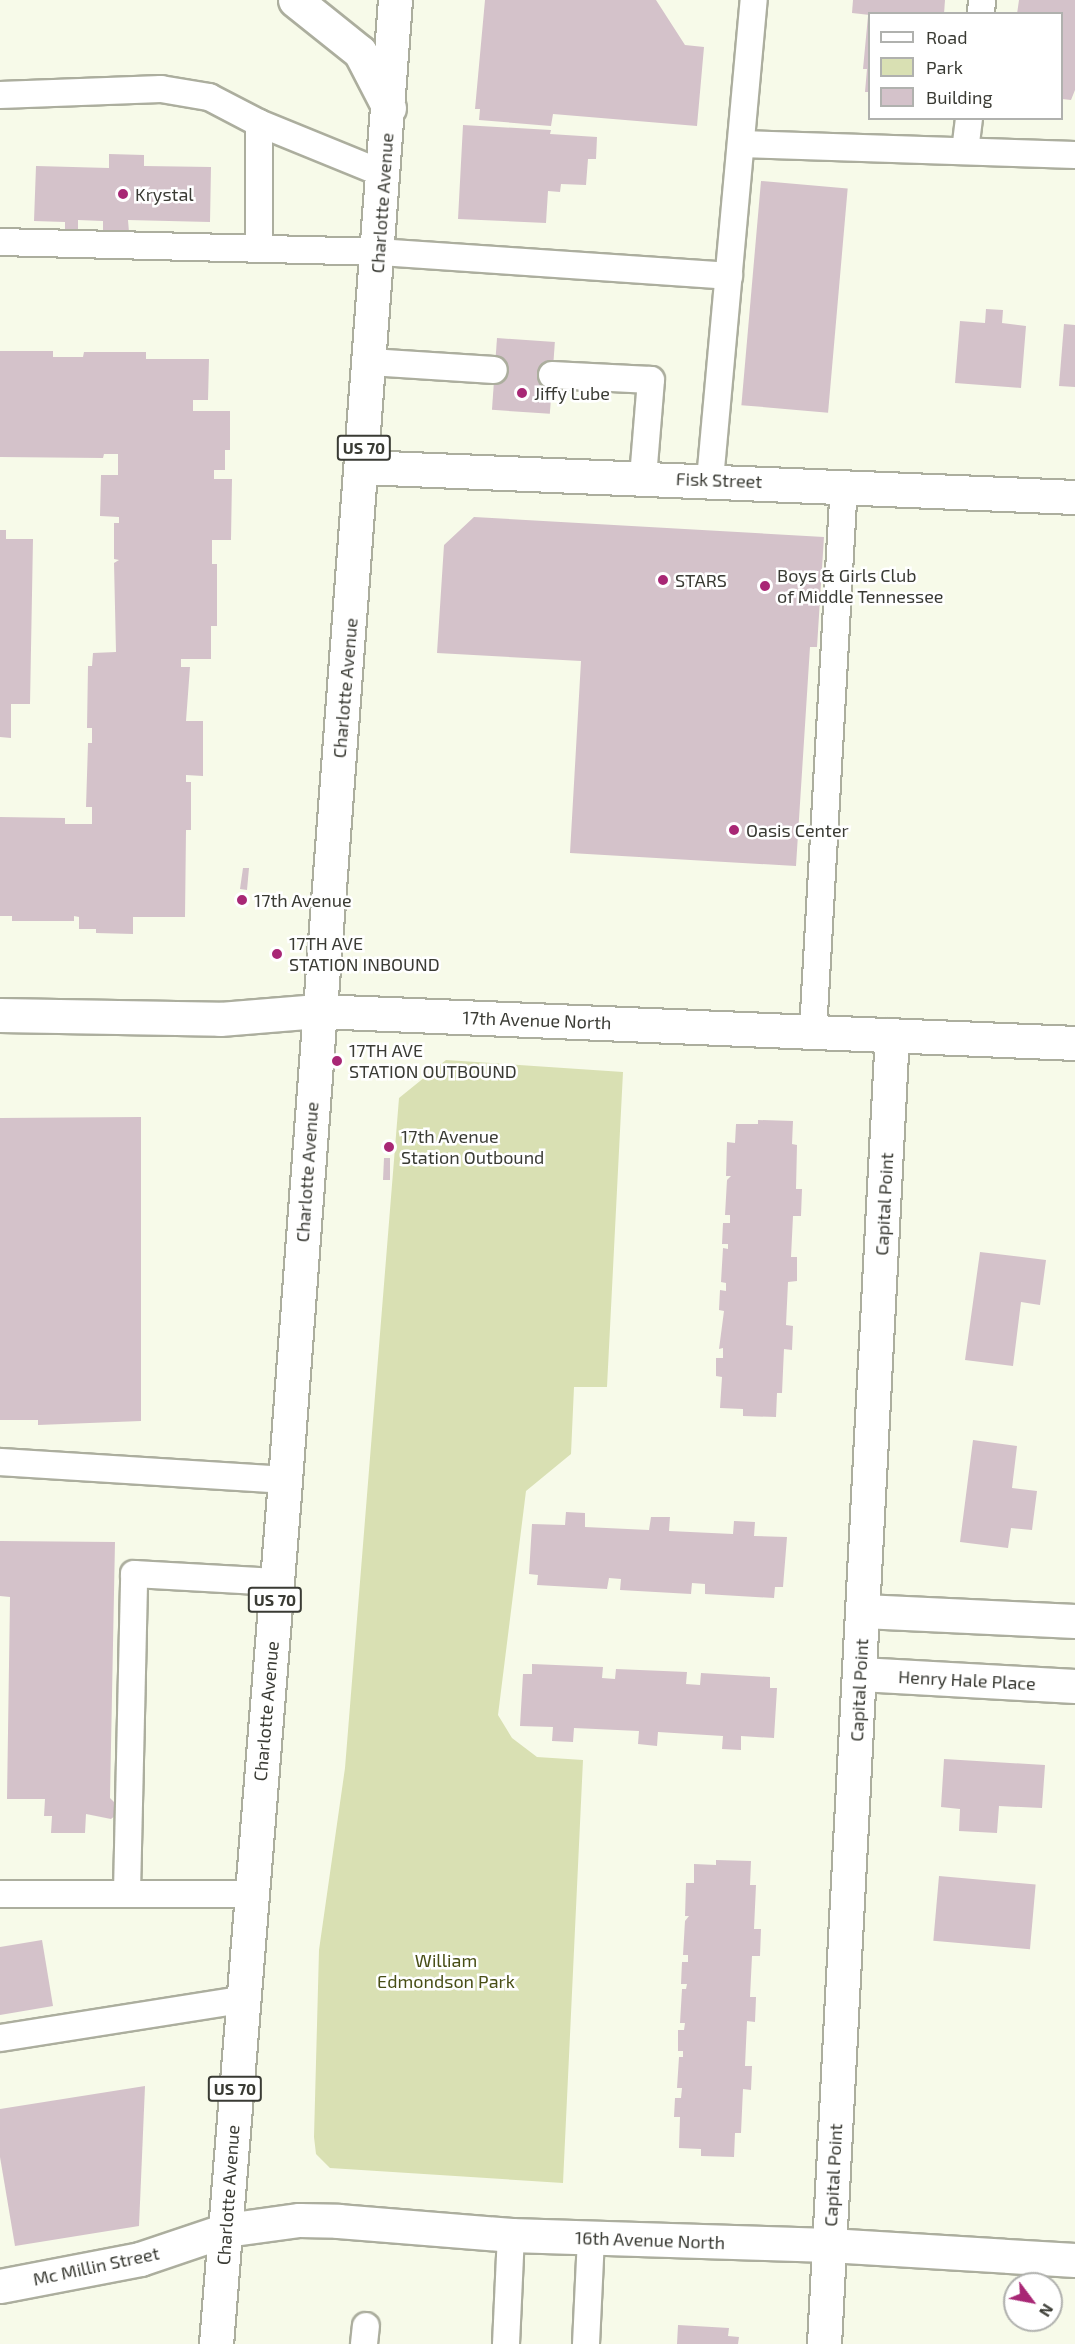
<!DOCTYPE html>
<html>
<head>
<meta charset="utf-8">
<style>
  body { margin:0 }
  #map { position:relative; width:1075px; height:2344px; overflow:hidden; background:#f7fae9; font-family:"Exo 2",sans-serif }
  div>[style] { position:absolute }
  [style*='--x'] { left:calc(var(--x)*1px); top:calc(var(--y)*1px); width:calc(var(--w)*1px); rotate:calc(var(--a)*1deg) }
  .green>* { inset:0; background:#d9e0b3 }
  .building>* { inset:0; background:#d4c2ca; transform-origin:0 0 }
  .roads { filter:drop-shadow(2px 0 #acae9e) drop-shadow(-2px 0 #acae9e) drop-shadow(0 2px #acae9e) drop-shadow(0 -2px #acae9e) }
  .lane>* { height:26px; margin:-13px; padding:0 13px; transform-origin:13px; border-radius:13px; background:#fff }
  .street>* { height:33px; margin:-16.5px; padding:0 16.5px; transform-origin:16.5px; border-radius:16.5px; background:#fff }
  .secondary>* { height:33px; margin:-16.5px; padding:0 16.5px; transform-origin:16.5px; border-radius:16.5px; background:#fff }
  .primary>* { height:33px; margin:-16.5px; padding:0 16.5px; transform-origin:16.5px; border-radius:16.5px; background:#fff }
  .dots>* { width:16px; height:16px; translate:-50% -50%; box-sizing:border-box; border:3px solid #fff; border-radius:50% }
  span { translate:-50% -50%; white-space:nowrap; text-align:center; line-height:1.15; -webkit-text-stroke:5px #fff; paint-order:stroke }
  .shield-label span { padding:2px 4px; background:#fff; border:2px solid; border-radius:4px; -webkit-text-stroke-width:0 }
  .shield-label { font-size:16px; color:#3a3b34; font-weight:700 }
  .poi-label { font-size:18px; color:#3a3b34 }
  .left { translate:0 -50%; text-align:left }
  .street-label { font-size:18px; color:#3a3b34 }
  .park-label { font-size:18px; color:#484e16 }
  .legend { position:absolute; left:868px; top:12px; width:195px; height:108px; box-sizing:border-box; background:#fff; border:2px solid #b0b1ae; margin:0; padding:8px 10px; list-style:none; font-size:18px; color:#3a3b34 }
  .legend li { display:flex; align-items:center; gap:12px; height:30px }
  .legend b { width:30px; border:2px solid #b0b1ae }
  .north { position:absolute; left:1003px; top:2272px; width:60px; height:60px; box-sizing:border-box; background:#fff; border:2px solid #b0b1ae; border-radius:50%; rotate:122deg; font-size:16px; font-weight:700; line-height:24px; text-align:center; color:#3a3b34 }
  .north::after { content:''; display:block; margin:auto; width:21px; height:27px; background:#a82775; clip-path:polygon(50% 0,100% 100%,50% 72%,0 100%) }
</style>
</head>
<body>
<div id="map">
  <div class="green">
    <i style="clip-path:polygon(446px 1060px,623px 1072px,607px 1387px,574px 1387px,571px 1454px,526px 1491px,498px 1715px,512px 1738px,537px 1757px,583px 1760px,563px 2183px,330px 2168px,316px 2154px,314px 2137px,319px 1950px,345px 1768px,399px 1098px)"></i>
  </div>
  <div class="building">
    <i style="clip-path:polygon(485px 0,656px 0,685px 45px,704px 47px,697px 126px,553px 114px,551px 126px,479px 120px,480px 109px,475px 109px)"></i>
    <i style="clip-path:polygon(853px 0,945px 0,944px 14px,870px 15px,852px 13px)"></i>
    <i style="clip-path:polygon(1019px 0,1075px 0,1075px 90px,1071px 100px,1062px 99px,1062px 14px,1017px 14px)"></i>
    <i style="clip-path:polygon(868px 16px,870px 16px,870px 92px,865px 92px,867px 69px,863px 69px)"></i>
    <i style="clip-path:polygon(463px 125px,551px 130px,550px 134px,597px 137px,596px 159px,588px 159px,586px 185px,561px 184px,560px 192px,548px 191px,546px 223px,458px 219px)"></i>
    <i style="clip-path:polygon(109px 154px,144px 155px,144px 166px,211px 167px,210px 222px,128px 220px,129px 232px,103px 231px,103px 221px,78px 220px,78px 230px,65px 229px,65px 222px,34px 221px,36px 166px,109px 168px)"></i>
    <i style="left:761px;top:181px;width:87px;height:225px;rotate:5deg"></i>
    <i style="clip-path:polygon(986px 309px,1003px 310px,1002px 323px,1026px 326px,1021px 388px,955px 383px,960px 321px,985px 323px)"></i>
    <i style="clip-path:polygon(1064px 324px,1075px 325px,1075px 387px,1059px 386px)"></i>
    <i style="left:497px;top:338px;width:58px;height:72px;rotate:4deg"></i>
    <i style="clip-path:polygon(0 351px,53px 351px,53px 357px,83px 357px,84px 352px,146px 352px,146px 359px,209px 359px,208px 400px,193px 400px,193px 411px,230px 411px,230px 450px,225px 450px,225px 470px,214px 470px,214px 479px,232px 479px,231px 540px,212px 540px,212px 564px,217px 564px,217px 626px,211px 626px,211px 659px,181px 659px,181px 667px,190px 667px,186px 721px,203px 721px,203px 776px,186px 775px,186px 782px,191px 782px,191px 830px,186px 830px,185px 917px,133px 917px,133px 934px,96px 933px,96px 929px,79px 929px,79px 917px,74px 916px,74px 921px,12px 921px,12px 916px,0 916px,0 817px,65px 818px,65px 824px,92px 824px,92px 807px,86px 807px,88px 743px,92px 743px,92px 728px,87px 728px,88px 666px,92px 666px,93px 653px,116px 652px,114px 563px,119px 560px,114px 559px,114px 523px,119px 523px,119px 517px,100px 516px,101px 475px,118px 475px,118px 454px,104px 454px,103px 458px,0 457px)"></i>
    <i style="clip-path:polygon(474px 517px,824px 537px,817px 647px,810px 647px,796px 866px,570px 853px,581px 661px,437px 653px,444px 545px)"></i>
    <i style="clip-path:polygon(0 530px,6px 530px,6px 539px,33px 539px,30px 704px,11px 704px,11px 738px,0 737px)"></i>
    <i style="clip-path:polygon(243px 868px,249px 868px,247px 890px,240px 889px)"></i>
    <i style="clip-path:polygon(141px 1117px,141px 1421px,38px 1425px,38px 1420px,0 1420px,0 1118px)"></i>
    <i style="clip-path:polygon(758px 1120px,793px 1121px,792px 1144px,797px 1145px,796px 1189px,802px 1189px,801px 1216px,793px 1216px,791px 1257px,797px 1257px,797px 1281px,788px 1282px,786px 1325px,793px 1326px,792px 1350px,784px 1349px,782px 1393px,777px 1393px,776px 1417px,743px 1416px,743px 1409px,720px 1408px,722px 1377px,716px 1376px,716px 1358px,723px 1358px,723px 1348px,719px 1349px,724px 1311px,719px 1310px,720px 1290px,726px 1291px,726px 1283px,721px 1282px,723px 1248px,728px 1249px,728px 1244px,722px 1244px,723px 1223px,730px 1223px,730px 1215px,725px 1215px,727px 1180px,731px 1176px,726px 1176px,727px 1142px,735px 1143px,736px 1124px,758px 1124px)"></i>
    <i style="clip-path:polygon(384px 1158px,390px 1158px,390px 1180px,383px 1180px)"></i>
    <i style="clip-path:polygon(980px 1252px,1046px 1260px,1040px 1305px,1021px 1302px,1013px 1366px,965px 1360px)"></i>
    <i style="clip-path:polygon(973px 1440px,1017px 1446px,1012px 1488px,1037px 1491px,1032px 1530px,1011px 1528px,1008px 1548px,960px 1542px)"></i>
    <i style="clip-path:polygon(566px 1512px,585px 1513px,585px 1527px,649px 1530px,651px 1517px,670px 1517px,669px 1531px,733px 1534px,734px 1521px,755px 1522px,754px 1536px,787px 1537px,783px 1587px,775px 1587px,774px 1598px,705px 1594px,705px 1584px,692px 1583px,691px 1594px,620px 1590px,621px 1579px,609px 1578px,607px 1589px,537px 1585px,538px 1575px,529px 1574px,532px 1524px,565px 1525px)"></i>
    <i style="clip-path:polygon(0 1541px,115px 1542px,110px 1798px,118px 1806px,116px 1815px,111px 1819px,86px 1814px,85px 1833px,51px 1833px,52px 1816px,44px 1816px,45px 1799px,7px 1799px,10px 1597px,0 1596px)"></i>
    <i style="clip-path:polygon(532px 1664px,603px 1667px,602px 1678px,615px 1679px,616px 1669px,687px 1672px,686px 1684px,700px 1685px,701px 1673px,770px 1677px,770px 1688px,777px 1688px,774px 1738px,741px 1736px,741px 1750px,722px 1749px,723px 1736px,658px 1732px,657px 1746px,638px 1744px,639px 1731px,574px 1728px,573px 1742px,552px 1741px,553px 1727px,520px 1726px,523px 1674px,532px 1674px)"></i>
    <i style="clip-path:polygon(944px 1759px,1045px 1765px,1042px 1808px,999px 1806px,997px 1833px,959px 1831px,960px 1809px,941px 1807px)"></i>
    <i style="clip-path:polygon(716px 1860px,751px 1861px,750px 1885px,756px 1885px,754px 1929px,761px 1929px,760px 1956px,752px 1956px,750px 1997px,756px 1997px,755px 2022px,747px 2021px,745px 2066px,752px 2066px,751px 2090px,743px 2089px,741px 2133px,735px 2133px,734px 2157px,701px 2156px,701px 2149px,679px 2148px,680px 2117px,674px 2117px,675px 2098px,681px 2098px,682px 2088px,677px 2088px,679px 2057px,683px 2057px,683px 2051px,678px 2051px,678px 2030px,684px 2030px,685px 2023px,680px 2023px,682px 1989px,686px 1989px,687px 1984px,681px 1984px,682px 1962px,688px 1962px,688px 1955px,683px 1955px,685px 1921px,689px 1916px,685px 1916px,686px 1883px,694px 1883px,694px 1864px,716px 1865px)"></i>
    <i style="left:939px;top:1876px;width:97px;height:65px;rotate:5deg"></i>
    <i style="clip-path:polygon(42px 1940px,53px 2006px,0 2015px,0 1947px)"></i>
    <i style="clip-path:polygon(145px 2086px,139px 2226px,15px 2246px,0 2157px,0 2109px)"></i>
    <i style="clip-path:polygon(678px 2325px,729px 2328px,728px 2336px,739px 2337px,738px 2344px,677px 2344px)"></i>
  </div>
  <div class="roads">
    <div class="lane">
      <i style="--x:981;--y:14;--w:14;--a:-86"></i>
      <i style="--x:0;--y:95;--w:161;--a:-2.1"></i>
      <i style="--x:161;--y:89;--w:49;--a:9.5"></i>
      <i style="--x:209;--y:97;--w:56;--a:27.5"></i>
      <i style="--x:259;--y:123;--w:135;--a:22.2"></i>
      <i style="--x:741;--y:144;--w:334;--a:1.9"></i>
      <i style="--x:965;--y:151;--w:33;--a:-83"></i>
      <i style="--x:0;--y:242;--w:379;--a:1.5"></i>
      <i style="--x:379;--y:252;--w:351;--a:3.9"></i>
      <i style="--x:259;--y:249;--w:126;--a:-90"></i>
      <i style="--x:370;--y:362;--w:124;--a:3.7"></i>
      <i style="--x:552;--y:375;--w:99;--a:2.9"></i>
      <i style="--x:651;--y:380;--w:97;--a:94.7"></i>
      <i style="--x:710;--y:480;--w:482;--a:-84.8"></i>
      <i style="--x:813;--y:1031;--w:548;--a:-86.76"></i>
      <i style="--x:0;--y:1462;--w:286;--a:3.6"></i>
      <i style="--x:127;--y:1892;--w:318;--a:-88.7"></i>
      <i style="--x:134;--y:1574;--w:143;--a:3.2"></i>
      <i style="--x:0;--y:1894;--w:251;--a:0"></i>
      <i style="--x:0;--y:2038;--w:244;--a:-9"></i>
      <i style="--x:364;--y:2344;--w:18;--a:-84"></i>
      <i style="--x:506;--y:2344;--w:109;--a:-87.4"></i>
      <i style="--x:586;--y:2344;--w:105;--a:-87.3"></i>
    </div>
    <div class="street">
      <i style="--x:362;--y:467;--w:714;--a:2.41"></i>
      <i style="--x:0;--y:1015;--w:220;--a:1"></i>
      <i style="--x:220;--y:1019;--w:98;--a:-4.7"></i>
      <i style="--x:863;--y:1611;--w:212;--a:2.7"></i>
      <i style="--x:860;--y:1674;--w:215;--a:3.2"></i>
      <i style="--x:0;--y:2286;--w:143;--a:-10.9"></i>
      <i style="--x:140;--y:2259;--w:91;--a:-18.6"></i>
      <i style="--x:824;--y:2344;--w:1311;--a:-87.03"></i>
    </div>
    <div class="secondary">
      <i style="--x:295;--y:0;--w:83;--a:38.7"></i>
      <i style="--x:360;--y:52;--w:63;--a:62.6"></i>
      <i style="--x:318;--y:1011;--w:758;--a:2.42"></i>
      <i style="--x:226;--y:2230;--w:74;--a:-7.8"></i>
      <i style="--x:299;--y:2220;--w:39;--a:1"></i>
      <i style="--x:338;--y:2221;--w:174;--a:4.6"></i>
      <i style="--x:511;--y:2235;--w:318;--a:1.8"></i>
      <i style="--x:829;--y:2245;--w:246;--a:3.5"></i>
    </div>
    <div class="primary">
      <i style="--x:216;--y:2344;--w:867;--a:-85.43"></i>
      <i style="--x:285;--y:1480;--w:1484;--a:-85.75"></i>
    </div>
  </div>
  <div class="dots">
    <i style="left:123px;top:194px;background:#a82775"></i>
    <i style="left:522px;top:393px;background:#a82775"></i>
    <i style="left:663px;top:580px;background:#a82775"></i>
    <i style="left:765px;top:586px;background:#a82775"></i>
    <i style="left:734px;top:830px;background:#a82775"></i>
    <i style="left:242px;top:900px;background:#a82775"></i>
    <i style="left:277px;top:954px;background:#a82775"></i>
    <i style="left:337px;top:1061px;background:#a82775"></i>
    <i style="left:389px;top:1147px;background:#a82775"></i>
  </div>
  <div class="shield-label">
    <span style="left:364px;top:448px">US 70</span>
    <span style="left:275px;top:1600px">US 70</span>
    <span style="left:235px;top:2089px">US 70</span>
  </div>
  <div class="poi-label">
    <span class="left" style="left:135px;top:194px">Krystal</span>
    <span class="left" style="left:534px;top:393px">Jiffy Lube</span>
    <span class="left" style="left:777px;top:586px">Boys &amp; Girls Club<br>of Middle Tennessee</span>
    <span class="left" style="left:675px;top:580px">STARS</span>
    <span class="left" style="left:746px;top:830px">Oasis Center</span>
    <span class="left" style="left:254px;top:900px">17th Avenue</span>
    <span class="left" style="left:289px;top:954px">17TH AVE<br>STATION INBOUND</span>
    <span class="left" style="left:349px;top:1061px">17TH AVE<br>STATION OUTBOUND</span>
    <span class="left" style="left:401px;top:1147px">17th Avenue<br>Station Outbound</span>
  </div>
  <div class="street-label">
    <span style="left:382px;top:203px;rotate:-86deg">Charlotte Avenue</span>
    <span style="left:719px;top:480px;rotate:2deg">Fisk Street</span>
    <span style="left:345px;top:688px;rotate:-85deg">Charlotte Avenue</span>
    <span style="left:537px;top:1020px;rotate:2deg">17th Avenue North</span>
    <span style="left:307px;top:1172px;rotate:-86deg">Charlotte Avenue</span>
    <span style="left:884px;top:1204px;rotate:-87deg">Capital Point</span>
    <span style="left:967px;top:1680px;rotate:3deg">Henry Hale Place</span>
    <span style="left:859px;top:1690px;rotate:-87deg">Capital Point</span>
    <span style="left:266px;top:1711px;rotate:-85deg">Charlotte Avenue</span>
    <span style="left:833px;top:2175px;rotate:-87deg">Capital Point</span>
    <span style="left:228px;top:2195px;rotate:-86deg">Charlotte Avenue</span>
    <span style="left:650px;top:2240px;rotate:2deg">16th Avenue North</span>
    <span style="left:96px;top:2266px;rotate:-12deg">Mc Millin Street</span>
  </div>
  <div class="park-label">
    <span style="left:446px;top:1971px">William<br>Edmondson Park</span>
  </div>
  <ul class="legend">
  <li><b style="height:8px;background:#fff"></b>Road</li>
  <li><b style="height:16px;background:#d9e0b3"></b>Park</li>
  <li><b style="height:16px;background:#d4c2ca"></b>Building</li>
  </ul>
  <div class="north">N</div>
</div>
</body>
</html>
